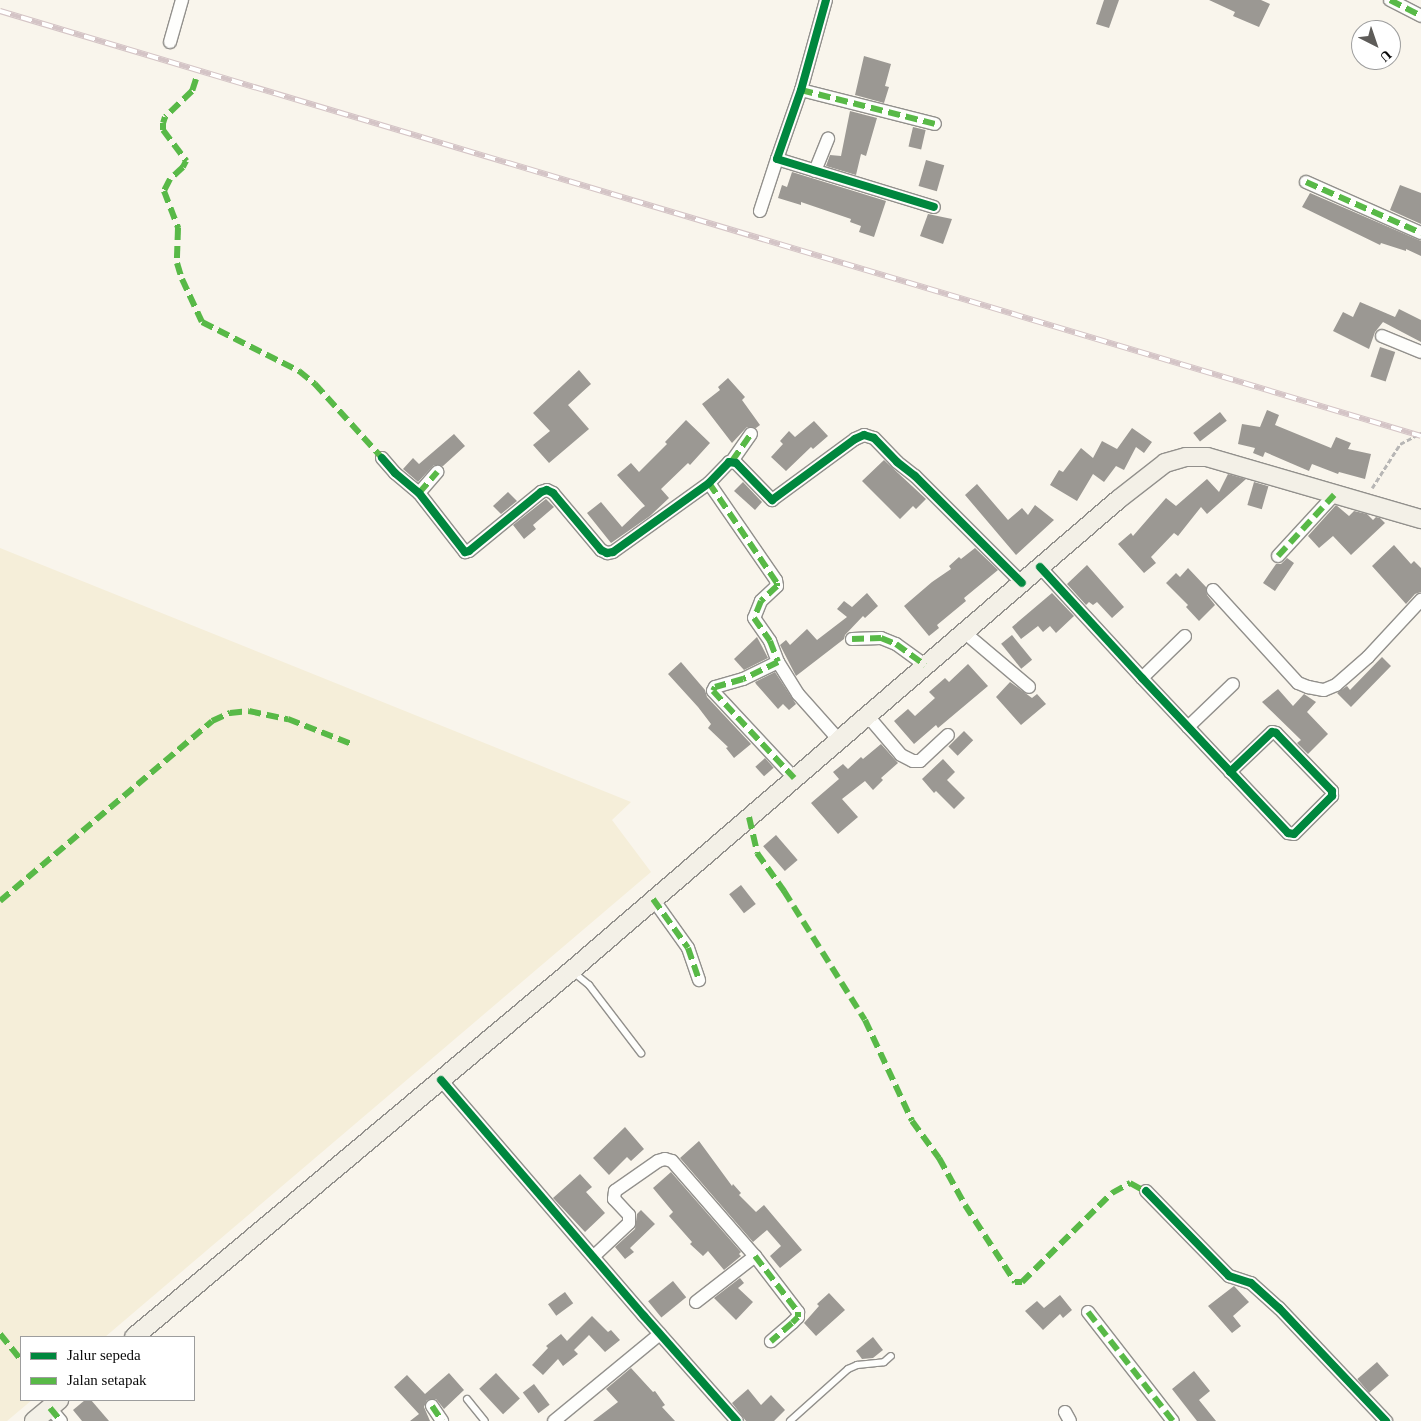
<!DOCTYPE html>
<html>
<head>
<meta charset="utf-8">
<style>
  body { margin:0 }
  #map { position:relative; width:1421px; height:1421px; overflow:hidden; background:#f9f5ec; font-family:"Times New Roman",serif }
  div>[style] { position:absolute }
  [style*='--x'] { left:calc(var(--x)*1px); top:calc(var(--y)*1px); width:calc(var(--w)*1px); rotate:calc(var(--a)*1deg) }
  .farmland>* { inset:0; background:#f5eed9 }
  .building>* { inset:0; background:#9b9893; transform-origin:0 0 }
  .path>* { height:2.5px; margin-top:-1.25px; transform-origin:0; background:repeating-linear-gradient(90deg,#b7b6b5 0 5px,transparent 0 7.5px) }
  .roads { filter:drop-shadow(1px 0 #92908c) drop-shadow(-1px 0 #92908c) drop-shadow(0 1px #92908c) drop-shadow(0 -1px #92908c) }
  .service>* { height:6px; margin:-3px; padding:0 3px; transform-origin:3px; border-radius:3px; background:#fefefc }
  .minor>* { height:12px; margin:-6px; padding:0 6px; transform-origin:6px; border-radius:6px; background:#fefefc }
  .secondary>* { height:18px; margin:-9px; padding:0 9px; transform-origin:9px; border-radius:9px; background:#f3f0e7 }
  .rail>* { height:5.5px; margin-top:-2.75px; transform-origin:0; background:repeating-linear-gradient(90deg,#fff 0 11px,#d4c4c6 0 22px); box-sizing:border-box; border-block:1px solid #d4c4c6 }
  .quiet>* { height:6px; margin-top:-3px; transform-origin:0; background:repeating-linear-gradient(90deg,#58b947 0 12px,transparent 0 18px) }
  .cycleway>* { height:8px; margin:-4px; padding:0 4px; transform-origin:4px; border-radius:4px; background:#00873e }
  span { translate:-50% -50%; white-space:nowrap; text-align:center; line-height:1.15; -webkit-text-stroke:5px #fff; paint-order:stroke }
  .legend { position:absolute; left:20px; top:1336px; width:175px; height:65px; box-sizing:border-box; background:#fff; border:1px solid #9d9d9d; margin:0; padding:6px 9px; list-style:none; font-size:15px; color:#0a0a0a }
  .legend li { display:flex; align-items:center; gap:10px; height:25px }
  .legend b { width:25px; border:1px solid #9d9d9d }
  .north { position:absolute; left:1351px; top:20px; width:50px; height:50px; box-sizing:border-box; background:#fff; border:1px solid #9d9d9d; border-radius:50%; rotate:139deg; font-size:14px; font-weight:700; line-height:20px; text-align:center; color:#0a0a0a }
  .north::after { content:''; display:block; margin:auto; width:18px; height:22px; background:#5e5c59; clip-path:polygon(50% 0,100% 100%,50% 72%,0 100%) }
</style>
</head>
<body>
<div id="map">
  <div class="farmland">
    <i style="clip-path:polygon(0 548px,631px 802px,612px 820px,651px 872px,105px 1337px,21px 1337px,21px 1400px,32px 1400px,7px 1421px,0 1421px)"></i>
  </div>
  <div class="building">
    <i style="clip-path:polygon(1104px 0,1119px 0,1109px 28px,1096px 24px)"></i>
    <i style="clip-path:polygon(1209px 0,1261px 0,1270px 4px,1259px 27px,1233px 16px,1235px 12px)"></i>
    <i style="clip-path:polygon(864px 56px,891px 64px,885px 86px,889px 87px,884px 103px,855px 95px)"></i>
    <i style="clip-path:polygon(850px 111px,877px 118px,866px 156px,861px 154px,856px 175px,826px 166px,830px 155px,841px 156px)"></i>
    <i style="left:913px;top:127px;width:13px;height:20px;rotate:13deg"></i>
    <i style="left:926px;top:160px;width:19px;height:27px;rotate:16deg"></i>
    <i style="clip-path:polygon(792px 172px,886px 201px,874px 237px,859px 232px,861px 226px,850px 222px,851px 219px,801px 202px,801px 205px,778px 198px,782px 185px,787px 187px)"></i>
    <i style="clip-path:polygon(1400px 185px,1421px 193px,1421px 224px,1390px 210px)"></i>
    <i style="clip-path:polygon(1310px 193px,1421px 241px,1421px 256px,1406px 249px,1406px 251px,1381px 243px,1380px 245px,1302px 207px)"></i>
    <i style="clip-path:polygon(928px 214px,952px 219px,943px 244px,920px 236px)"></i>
    <i style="clip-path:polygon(1360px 302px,1395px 317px,1399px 309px,1421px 320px,1421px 342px,1383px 322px,1375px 332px,1369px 349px,1333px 331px,1343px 312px,1353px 317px)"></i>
    <i style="left:1380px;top:347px;width:16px;height:31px;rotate:18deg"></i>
    <i style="clip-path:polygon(579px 370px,591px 384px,568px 405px,589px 429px,549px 463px,533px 445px,550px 431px,533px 413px)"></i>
    <i style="clip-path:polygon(728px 378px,745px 397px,742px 400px,760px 425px,756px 428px,747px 427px,732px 443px,702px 404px,720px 390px,718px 387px)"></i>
    <i style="clip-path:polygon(1267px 410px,1279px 415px,1275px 425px,1331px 448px,1336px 437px,1351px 443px,1348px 449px,1371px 454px,1365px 479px,1339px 472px,1338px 474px,1312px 464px,1309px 471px,1265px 452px,1263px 457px,1253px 453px,1255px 448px,1238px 444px,1242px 424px,1260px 427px)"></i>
    <i style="left:1220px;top:412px;width:11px;height:34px;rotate:52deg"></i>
    <i style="clip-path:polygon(686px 420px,710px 443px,690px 465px,688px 463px,661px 489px,669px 498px,650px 516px,611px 543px,587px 513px,601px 502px,622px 527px,642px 508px,645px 506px,617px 475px,631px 463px,639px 472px,667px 444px,665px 442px)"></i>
    <i style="clip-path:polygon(814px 421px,828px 436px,813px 449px,811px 447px,786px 471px,771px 457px,783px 444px,780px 441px,789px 431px,795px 437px)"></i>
    <i style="clip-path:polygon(1132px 428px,1152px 442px,1144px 453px,1136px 447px,1124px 470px,1116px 466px,1104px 482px,1093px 474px,1077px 501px,1050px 485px,1059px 470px,1063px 472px,1081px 448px,1093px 458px,1102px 441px,1117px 449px)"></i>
    <i style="clip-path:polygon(454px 434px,465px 446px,443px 466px,434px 465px,418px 482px,403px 469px,413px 458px,419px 464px)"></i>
    <i style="clip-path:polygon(884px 460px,926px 499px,916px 509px,913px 506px,900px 519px,862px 481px)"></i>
    <i style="clip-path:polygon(1228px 474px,1246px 479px,1207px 514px,1201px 507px,1178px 536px,1174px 533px,1151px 557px,1156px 563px,1144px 573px,1118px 544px,1131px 533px,1133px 536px,1166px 498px,1176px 506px,1207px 479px,1219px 492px)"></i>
    <i style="clip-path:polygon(743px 482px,762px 502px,755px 510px,734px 491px)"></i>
    <i style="left:1254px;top:482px;width:15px;height:24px;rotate:16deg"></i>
    <i style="clip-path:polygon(977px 484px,1008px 520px,1022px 508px,1028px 515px,1035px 505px,1054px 520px,1016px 555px,965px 495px)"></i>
    <i style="clip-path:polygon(508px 492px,517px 501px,501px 514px,493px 506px)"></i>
    <i style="clip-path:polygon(546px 499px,554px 507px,533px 525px,536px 529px,524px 539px,513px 525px)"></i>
    <i style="clip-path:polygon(1336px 505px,1349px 516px,1354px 511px,1367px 514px,1373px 520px,1376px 517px,1380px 518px,1385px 523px,1351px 555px,1333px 536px,1319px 548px,1308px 536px)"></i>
    <i style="clip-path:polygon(1394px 545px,1411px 564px,1414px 561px,1421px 568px,1421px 592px,1415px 594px,1406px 604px,1372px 566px)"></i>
    <i style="clip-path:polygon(975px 548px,998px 570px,964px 598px,966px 601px,937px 625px,939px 628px,929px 636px,904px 606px,932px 582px,951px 569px,949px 566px,959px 557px,961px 559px)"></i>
    <i style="clip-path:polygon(1287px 558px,1294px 563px,1275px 591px,1263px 583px,1276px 564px,1281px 564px)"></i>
    <i style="clip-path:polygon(1087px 565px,1124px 607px,1112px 618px,1097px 602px,1093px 605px,1089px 602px,1086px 605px,1067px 584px)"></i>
    <i style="clip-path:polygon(1188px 568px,1206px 587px,1207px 595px,1215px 605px,1199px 621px,1186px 607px,1188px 605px,1166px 583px,1176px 573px,1180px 577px)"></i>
    <i style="clip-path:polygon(867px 593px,878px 606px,865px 618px,863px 616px,845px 635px,844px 639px,796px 676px,780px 645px,786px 640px,790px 645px,807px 629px,817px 640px,847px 617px,837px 609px,844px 601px,852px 607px)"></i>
    <i style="clip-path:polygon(1052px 593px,1074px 616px,1056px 633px,1050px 626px,1043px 632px,1038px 626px,1021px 639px,1012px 627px)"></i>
    <i style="left:1012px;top:635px;width:32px;height:14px;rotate:51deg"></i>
    <i style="clip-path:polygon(757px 637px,768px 658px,744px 670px,734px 659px)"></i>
    <i style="clip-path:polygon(1382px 657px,1391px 666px,1351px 707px,1337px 693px,1347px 686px,1350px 690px)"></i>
    <i style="clip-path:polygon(681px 662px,705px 690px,707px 697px,751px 744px,734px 758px,726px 748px,728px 747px,708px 728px,711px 724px,698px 707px,668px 674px)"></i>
    <i style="clip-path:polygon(968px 664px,988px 686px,938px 728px,936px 725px,914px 744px,894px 721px,908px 709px,915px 716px,935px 698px,929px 692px,945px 678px,949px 682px)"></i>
    <i style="clip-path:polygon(775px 672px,796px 704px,789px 710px,783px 704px,778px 709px,756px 684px,755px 682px)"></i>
    <i style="clip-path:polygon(1010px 682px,1032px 698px,1037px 694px,1046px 704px,1021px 725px,996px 697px)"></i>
    <i style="clip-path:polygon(1278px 689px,1293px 706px,1304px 694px,1316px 702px,1307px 712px,1328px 734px,1308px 754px,1297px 743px,1301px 740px,1262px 702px)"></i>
    <i style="left:964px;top:731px;width:13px;height:22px;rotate:45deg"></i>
    <i style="clip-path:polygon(881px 744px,898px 763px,881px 778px,883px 780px,873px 790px,865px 781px,842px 799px,858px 817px,838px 834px,811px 803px,839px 779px,833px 772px,843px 764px,848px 769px,861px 757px,863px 759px)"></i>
    <i style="left:765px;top:758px;width:13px;height:13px;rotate:48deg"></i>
    <i style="clip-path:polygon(943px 759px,955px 772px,947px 780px,965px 798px,954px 809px,936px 791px,934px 793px,922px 779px)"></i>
    <i style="left:776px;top:835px;width:33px;height:17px;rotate:49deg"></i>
    <i style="left:741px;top:885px;width:24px;height:15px;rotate:52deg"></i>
    <i style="clip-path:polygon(625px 1127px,644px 1149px,631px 1161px,627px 1157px,609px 1175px,593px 1158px)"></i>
    <i style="clip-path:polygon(699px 1141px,732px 1186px,733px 1184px,741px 1193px,739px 1195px,756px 1212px,764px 1205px,802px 1250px,780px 1268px,770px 1256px,781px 1246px,767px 1230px,753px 1242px,680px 1158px)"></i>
    <i style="clip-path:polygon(671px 1172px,741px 1252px,739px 1254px,741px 1256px,724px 1270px,708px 1251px,703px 1256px,690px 1244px,692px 1242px,669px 1216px,673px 1212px,653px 1188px)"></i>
    <i style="clip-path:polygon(580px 1174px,592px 1187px,586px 1192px,605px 1213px,585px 1232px,553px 1198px)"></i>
    <i style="clip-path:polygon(641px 1210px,655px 1224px,630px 1248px,634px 1252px,625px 1259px,615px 1247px,635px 1229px,637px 1214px)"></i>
    <i style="clip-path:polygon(740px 1278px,744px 1283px,738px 1288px,753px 1302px,736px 1320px,714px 1298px)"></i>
    <i style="left:673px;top:1281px;width:21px;height:32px;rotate:51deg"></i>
    <i style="clip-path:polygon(1234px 1286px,1249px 1302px,1233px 1316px,1241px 1326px,1232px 1333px,1208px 1306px)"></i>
    <i style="left:565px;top:1292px;width:14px;height:21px;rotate:54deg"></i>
    <i style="clip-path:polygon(829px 1293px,845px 1310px,816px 1336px,804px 1323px,819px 1306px,817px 1304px)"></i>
    <i style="clip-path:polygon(1060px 1295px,1072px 1310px,1063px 1318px,1060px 1314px,1043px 1330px,1025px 1311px,1037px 1301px,1044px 1308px)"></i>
    <i style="clip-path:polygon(592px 1316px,608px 1332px,611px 1330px,620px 1340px,605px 1352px,589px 1335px,574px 1350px,578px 1354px,563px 1366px,558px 1359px,543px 1375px,532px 1365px,548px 1348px,546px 1346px,561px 1334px,567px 1341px)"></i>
    <i style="clip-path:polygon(873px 1337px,883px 1350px,873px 1358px,862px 1359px,856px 1351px)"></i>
    <i style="left:1377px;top:1362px;width:18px;height:26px;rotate:49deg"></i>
    <i style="clip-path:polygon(631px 1368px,653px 1392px,655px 1391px,665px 1405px,662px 1407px,675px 1421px,593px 1421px,618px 1402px,606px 1389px)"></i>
    <i style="clip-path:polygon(1194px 1371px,1210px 1391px,1199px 1400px,1216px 1421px,1197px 1421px,1172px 1389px)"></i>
    <i style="clip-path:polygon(449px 1373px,464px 1390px,444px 1409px,436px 1399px,427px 1400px,424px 1407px,430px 1421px,410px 1421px,419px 1414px,394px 1387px,407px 1375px,425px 1394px)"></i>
    <i style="left:496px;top:1373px;width:35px;height:23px;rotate:47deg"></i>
    <i style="left:534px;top:1384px;width:26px;height:14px;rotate:53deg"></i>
    <i style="clip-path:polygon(748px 1389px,761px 1405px,771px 1395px,785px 1410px,774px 1421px,746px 1421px,732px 1403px)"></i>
    <i style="clip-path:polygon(85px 1400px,91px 1400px,109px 1421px,82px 1421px,73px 1410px)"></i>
  </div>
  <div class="path">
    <i style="--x:1372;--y:488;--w:52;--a:-57.5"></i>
    <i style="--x:1400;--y:444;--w:24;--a:-28"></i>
  </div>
  <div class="roads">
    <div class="service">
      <i style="--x:573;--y:972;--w:21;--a:39"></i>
      <i style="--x:589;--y:985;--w:86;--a:52.6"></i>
      <i style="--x:467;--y:1399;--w:28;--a:51"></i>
      <i style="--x:790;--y:1421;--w:78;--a:-41.9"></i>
      <i style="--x:848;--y:1369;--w:10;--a:-24"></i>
      <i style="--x:857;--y:1365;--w:27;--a:-6"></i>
      <i style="--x:884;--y:1362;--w:9;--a:-41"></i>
    </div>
    <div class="minor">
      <i style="--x:826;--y:0;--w:93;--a:105.5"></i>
      <i style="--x:801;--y:90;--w:73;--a:109.2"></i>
      <i style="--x:777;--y:159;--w:164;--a:17"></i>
      <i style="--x:1390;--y:0;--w:35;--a:27"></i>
      <i style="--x:170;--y:42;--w:44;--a:-74.1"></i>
      <i style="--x:801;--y:90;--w:138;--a:14.2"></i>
      <i style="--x:815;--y:171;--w:35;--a:-68"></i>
      <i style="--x:1306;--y:182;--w:126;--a:23.9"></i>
      <i style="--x:760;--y:211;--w:55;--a:-71.9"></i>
      <i style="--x:1382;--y:336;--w:42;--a:22.3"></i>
      <i style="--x:382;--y:458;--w:20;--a:49"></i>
      <i style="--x:395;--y:473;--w:31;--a:40"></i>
      <i style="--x:419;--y:493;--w:75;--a:52.1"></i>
      <i style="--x:465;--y:552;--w:4;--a:-14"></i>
      <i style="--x:469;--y:551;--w:93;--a:-39.3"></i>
      <i style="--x:541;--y:492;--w:6;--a:-18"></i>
      <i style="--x:547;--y:490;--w:7;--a:27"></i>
      <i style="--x:553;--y:493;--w:75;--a:49.9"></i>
      <i style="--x:601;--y:550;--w:7;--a:27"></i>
      <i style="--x:607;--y:553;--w:6;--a:-9"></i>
      <i style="--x:613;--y:552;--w:118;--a:-35.7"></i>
      <i style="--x:709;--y:483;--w:29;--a:-46"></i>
      <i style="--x:729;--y:462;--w:7;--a:8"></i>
      <i style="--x:736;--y:463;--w:52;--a:45.8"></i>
      <i style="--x:772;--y:500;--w:103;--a:-36.3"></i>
      <i style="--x:855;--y:439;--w:10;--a:-24"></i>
      <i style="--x:864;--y:435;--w:10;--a:17"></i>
      <i style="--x:874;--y:438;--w:33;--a:46"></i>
      <i style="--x:897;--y:462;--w:23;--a:38"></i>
      <i style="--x:915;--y:476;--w:151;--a:45"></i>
      <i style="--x:732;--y:461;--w:33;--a:-55"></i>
      <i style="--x:709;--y:483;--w:118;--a:55.4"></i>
      <i style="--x:776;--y:580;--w:6;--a:81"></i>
      <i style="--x:777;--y:586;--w:22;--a:137"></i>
      <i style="--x:761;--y:601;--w:18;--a:112"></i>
      <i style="--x:754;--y:618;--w:28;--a:55"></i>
      <i style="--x:770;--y:641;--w:22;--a:69"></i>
      <i style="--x:778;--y:662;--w:38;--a:58"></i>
      <i style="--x:798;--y:694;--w:62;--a:48.3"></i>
      <i style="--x:419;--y:493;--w:28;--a:-49"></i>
      <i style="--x:1278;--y:556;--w:83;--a:-47.4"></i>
      <i style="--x:1040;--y:567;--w:151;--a:47.4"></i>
      <i style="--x:1142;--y:678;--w:213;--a:46.7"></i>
      <i style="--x:1288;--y:833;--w:6;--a:9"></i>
      <i style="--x:1294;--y:834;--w:54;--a:-45"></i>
      <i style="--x:1332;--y:796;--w:5;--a:-90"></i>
      <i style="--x:1332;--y:791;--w:81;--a:-134"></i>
      <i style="--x:1276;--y:733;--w:4;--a:-166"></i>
      <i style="--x:1272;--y:732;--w:58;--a:136.4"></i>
      <i style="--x:1213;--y:590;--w:126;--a:47.6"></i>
      <i style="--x:1298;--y:683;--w:11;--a:22"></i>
      <i style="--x:1308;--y:687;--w:16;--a:11"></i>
      <i style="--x:1324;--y:690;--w:13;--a:-23"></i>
      <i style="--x:1336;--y:685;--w:43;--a:-41.2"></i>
      <i style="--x:1368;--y:657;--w:78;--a:-47.1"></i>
      <i style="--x:964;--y:632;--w:85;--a:40.2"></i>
      <i style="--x:852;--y:639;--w:29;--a:-2"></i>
      <i style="--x:881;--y:638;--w:16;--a:22"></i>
      <i style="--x:896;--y:644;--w:36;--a:36"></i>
      <i style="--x:778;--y:662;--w:39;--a:154"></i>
      <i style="--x:743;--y:679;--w:29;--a:164"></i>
      <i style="--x:715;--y:687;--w:4;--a:117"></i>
      <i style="--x:713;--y:691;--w:119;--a:47"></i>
      <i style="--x:1142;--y:678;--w:60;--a:-44.3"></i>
      <i style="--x:867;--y:715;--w:52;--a:49.6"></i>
      <i style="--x:901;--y:755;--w:13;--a:27"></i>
      <i style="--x:913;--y:761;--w:7;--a:0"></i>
      <i style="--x:920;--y:761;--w:38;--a:-43"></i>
      <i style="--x:1188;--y:727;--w:62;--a:-43.7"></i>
      <i style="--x:653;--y:899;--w:60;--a:54.5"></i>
      <i style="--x:688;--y:948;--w:34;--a:71"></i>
      <i style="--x:441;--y:1080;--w:311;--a:49.3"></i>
      <i style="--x:644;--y:1316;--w:140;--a:48.5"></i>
      <i style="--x:1146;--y:1191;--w:119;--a:45.7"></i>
      <i style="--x:1229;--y:1276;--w:23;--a:18"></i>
      <i style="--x:1251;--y:1283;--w:38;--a:42"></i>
      <i style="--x:1279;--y:1308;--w:156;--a:46.6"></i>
      <i style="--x:594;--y:1256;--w:48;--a:-43.3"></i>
      <i style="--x:629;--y:1223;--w:8;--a:-90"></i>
      <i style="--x:629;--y:1215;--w:22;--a:-133"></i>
      <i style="--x:614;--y:1199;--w:8;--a:-83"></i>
      <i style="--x:615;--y:1191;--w:52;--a:-34.9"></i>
      <i style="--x:658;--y:1161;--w:7;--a:-16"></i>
      <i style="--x:665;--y:1159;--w:7;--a:16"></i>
      <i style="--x:672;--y:1161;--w:126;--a:48.9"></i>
      <i style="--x:755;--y:1256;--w:71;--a:52.5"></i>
      <i style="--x:798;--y:1312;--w:5;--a:90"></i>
      <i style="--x:798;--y:1317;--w:8;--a:135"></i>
      <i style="--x:792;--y:1323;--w:28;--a:139"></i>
      <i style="--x:696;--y:1302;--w:75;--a:-37.9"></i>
      <i style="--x:1088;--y:1312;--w:138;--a:52.1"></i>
      <i style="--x:432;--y:1406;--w:18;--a:56"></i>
      <i style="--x:50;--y:1408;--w:17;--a:50"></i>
      <i style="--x:1065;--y:1412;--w:10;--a:61"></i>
      <i style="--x:554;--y:1421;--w:137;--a:-39.4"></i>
    </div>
    <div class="secondary">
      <i style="--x:134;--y:1337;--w:570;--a:-39.95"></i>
      <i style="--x:571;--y:971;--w:723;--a:-40.74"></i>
      <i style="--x:1119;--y:499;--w:58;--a:-38"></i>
      <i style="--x:1165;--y:463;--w:22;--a:-16"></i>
      <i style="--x:1186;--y:457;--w:21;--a:0"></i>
      <i style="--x:1207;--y:457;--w:223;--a:16.2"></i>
      <i style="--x:34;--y:1421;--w:33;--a:-40"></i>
    </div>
  </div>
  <div class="rail">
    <i style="--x:0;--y:11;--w:1483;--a:16.65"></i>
  </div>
  <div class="quiet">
    <i style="--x:1390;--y:0;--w:35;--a:27"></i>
    <i style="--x:196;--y:79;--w:13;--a:108"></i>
    <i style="--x:192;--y:91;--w:37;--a:136"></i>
    <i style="--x:165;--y:117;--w:6;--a:108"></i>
    <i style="--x:163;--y:123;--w:7;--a:90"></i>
    <i style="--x:163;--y:130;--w:39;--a:53"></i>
    <i style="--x:186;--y:161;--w:7;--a:117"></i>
    <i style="--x:183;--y:167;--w:18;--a:137"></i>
    <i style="--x:170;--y:179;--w:13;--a:117"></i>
    <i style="--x:164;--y:191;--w:40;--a:69"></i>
    <i style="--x:178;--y:228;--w:35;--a:92"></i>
    <i style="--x:177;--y:263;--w:17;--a:73"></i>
    <i style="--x:182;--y:279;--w:47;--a:65.1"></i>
    <i style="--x:202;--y:322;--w:109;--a:26.8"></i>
    <i style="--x:299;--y:371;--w:21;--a:39"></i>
    <i style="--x:315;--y:384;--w:103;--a:47.8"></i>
    <i style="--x:801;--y:90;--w:138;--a:14.2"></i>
    <i style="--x:1306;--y:182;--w:126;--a:23.9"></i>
    <i style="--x:732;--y:461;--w:33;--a:-55"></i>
    <i style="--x:709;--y:483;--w:121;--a:55.8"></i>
    <i style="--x:777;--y:583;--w:3;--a:90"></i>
    <i style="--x:777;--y:586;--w:22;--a:137"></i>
    <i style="--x:761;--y:601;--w:18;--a:112"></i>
    <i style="--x:754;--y:618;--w:28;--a:55"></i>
    <i style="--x:770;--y:641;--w:22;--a:69"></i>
    <i style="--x:778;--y:662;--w:39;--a:154"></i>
    <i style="--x:743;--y:679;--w:29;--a:164"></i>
    <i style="--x:715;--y:687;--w:4;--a:117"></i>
    <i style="--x:713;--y:691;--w:119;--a:47"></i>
    <i style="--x:419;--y:493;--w:28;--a:-49"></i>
    <i style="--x:1278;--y:556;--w:83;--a:-47.4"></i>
    <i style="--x:852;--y:639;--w:29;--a:-2"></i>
    <i style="--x:881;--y:638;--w:16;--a:22"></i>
    <i style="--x:896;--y:644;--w:36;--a:36"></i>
    <i style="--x:749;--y:817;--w:37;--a:77"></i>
    <i style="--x:757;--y:853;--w:47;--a:54.6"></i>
    <i style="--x:784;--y:891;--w:152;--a:57.9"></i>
    <i style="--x:865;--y:1020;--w:111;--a:65"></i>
    <i style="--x:912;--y:1121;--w:46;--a:53.9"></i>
    <i style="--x:939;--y:1158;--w:54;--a:61"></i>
    <i style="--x:965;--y:1205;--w:92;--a:57"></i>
    <i style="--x:1015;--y:1282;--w:7;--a:0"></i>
    <i style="--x:1022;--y:1282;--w:127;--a:-44.7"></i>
    <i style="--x:1112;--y:1193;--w:21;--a:-29"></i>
    <i style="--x:1130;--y:1183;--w:21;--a:29"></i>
    <i style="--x:653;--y:899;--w:60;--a:54.5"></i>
    <i style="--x:688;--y:948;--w:34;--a:71"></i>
    <i style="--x:0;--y:901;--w:278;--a:-40.3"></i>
    <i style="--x:212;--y:721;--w:20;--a:-24"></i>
    <i style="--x:230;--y:713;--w:19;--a:-6"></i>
    <i style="--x:249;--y:711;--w:40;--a:12"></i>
    <i style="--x:288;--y:719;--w:71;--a:21.5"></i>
    <i style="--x:755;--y:1256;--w:71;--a:52.5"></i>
    <i style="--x:798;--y:1312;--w:5;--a:90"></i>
    <i style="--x:798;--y:1317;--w:8;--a:135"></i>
    <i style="--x:792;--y:1323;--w:28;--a:139"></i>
    <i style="--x:1088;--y:1312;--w:138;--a:52.1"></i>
    <i style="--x:0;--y:1334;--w:33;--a:51"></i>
    <i style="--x:432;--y:1406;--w:18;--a:56"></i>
    <i style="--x:50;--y:1408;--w:17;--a:50"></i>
  </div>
  <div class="cycleway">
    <i style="--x:826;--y:0;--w:93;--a:105.5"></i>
    <i style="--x:801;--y:90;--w:73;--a:109.2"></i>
    <i style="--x:777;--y:159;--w:164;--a:17"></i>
    <i style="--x:382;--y:458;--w:20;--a:49"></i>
    <i style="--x:395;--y:473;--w:31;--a:40"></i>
    <i style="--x:419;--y:493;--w:75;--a:52.1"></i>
    <i style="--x:465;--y:552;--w:4;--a:-14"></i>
    <i style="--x:469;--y:551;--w:93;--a:-39.3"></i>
    <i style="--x:541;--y:492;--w:6;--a:-18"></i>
    <i style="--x:547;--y:490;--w:7;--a:27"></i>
    <i style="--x:553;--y:493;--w:75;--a:49.9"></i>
    <i style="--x:601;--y:550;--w:7;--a:27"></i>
    <i style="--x:607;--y:553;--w:6;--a:-9"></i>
    <i style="--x:613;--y:552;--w:118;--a:-35.7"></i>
    <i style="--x:709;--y:483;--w:29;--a:-46"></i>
    <i style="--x:729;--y:462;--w:7;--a:8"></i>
    <i style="--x:736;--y:463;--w:52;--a:45.8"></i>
    <i style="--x:772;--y:500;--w:103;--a:-36.3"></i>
    <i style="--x:855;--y:439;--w:10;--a:-24"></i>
    <i style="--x:864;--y:435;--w:10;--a:17"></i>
    <i style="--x:874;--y:438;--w:33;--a:46"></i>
    <i style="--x:897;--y:462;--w:23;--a:38"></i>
    <i style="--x:915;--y:476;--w:151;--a:45"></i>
    <i style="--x:1040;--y:567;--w:151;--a:47.4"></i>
    <i style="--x:1142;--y:678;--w:213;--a:46.7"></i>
    <i style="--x:1288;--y:833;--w:6;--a:9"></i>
    <i style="--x:1294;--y:834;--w:54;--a:-45"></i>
    <i style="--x:1332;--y:796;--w:5;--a:-90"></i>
    <i style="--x:1332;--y:791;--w:81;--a:-134"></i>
    <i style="--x:1276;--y:733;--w:4;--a:-166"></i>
    <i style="--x:1272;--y:732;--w:58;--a:136.4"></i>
    <i style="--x:441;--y:1080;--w:311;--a:49.3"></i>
    <i style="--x:644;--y:1316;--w:140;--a:48.5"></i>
    <i style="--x:1146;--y:1191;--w:119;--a:45.7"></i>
    <i style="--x:1229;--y:1276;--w:23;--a:18"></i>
    <i style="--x:1251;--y:1283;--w:38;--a:42"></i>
    <i style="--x:1279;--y:1308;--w:156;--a:46.6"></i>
  </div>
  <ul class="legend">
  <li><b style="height:6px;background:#00873e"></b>Jalur sepeda</li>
  <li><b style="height:6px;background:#58b947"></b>Jalan setapak</li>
  </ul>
  <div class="north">U</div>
</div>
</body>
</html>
